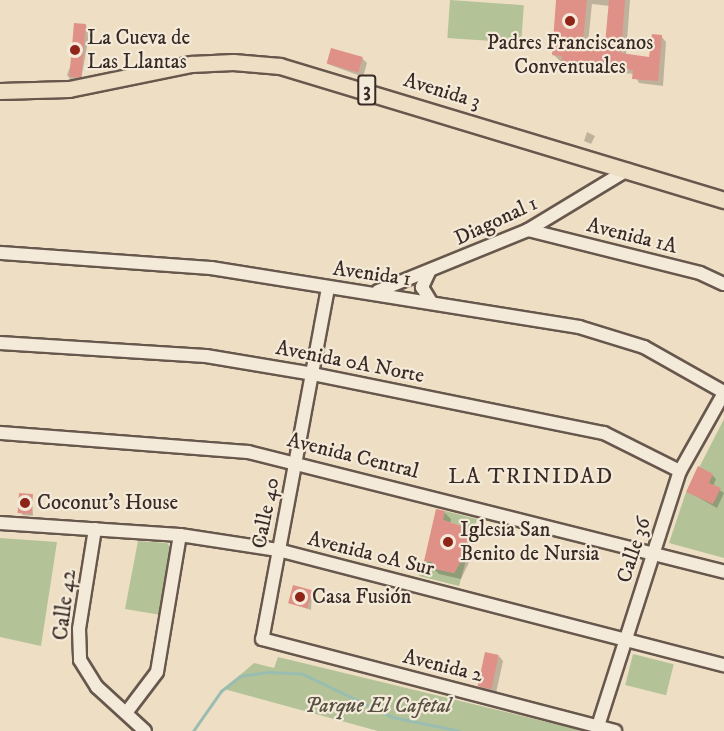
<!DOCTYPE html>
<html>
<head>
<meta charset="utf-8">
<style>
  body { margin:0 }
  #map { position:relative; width:724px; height:731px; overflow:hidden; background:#eedfc4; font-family:"IM FELL DW Pica",serif }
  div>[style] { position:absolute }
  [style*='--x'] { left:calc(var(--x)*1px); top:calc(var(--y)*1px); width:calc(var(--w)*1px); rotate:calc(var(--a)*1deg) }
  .green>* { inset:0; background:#b4c297; transform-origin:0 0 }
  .shadow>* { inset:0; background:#0003 }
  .stream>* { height:3px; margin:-1.5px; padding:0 1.5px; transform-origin:1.5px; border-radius:1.5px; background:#99bdb1 }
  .building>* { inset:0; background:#df9188; transform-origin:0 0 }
  .roads { filter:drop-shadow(2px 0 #67574d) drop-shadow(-2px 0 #67574d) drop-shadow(0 2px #67574d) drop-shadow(0 -2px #67574d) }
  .minor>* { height:12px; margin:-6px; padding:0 6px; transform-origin:6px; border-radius:6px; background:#f4ead9 }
  .major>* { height:15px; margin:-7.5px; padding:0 7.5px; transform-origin:7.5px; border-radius:7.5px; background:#eedfc4 }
  .dots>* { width:16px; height:16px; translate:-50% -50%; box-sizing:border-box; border:3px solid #f4ead9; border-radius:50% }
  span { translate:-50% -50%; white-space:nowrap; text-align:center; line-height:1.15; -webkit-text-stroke:4.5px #f4ead9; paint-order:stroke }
  .shield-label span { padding:2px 4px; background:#f4ead9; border:2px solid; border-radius:4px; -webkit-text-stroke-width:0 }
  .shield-label { font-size:20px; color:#3a2a25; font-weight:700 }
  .poi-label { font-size:21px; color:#3a2a25 }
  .left { translate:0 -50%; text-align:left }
  .street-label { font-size:21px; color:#3a2a25 }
  .park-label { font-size:21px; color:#585042; font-style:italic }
  .neighbourhood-label { font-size:22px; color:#3a2a25; letter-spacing:1.5px }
</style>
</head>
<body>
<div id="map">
  <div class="green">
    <i style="left:450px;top:0;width:74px;height:38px;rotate:4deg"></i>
    <i style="clip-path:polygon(724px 419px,724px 558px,669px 543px,685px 495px)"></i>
    <i style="clip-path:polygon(445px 511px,477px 519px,459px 586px,419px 576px,424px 561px,432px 562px,431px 568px,454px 573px,467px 551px,465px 527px,443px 520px)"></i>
    <i style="clip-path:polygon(0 538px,57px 542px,41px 646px,0 637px)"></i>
    <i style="clip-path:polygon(138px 541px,167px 543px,171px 548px,161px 615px,125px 609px)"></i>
    <i style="left:633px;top:654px;width:42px;height:32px;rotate:14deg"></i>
    <i style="clip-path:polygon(278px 657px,580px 730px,581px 731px,378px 731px,224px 689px,254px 663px,274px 668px)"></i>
  </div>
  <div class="shadow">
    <i style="clip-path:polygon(evenodd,558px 0,630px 0,626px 55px,650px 58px,661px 36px,666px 42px,663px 86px,639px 83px,634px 74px,568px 68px,558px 59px,553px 54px,558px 0,592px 4px,610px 6px,607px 45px,588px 43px,592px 4px)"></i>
    <i style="clip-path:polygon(85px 25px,90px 30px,81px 80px,71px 80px,67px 75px)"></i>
    <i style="clip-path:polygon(362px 58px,367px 63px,363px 77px,328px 64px)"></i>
    <i style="clip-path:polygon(587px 132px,595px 136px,591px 144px,584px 141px)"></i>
    <i style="clip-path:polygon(712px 475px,716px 479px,713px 486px,724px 493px,717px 508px,687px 491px)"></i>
    <i style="clip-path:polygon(32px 495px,33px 516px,23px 515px,20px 512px)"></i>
    <i style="clip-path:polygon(444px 512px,451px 519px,450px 524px,471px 535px,474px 552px,461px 579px,439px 574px,425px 560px)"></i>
    <i style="clip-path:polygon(312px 592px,311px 610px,290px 603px)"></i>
    <i style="clip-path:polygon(499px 656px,503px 661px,496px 693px,484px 690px,479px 685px)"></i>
  </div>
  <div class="stream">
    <i style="--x:193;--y:731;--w:49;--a:-55"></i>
    <i style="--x:221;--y:691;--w:24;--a:-38"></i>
    <i style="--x:240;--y:676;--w:29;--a:-8"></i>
    <i style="--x:269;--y:672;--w:34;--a:3"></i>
    <i style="--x:303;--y:674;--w:99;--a:25.8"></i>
    <i style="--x:392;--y:717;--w:69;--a:11.6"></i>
  </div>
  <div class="building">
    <i style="clip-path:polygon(556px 0,587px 0,583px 41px,605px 44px,609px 0,625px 0,621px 53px,649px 57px,652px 34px,662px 35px,658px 81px,632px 79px,633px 70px,562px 63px,562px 56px,552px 55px)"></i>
    <i style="left:74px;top:23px;width:12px;height:54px;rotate:5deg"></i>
    <i style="left:331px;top:48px;width:33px;height:16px;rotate:16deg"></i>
    <i style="clip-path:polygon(698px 466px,713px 474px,709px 483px,721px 488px,713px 504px,686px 492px)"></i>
    <i style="left:19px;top:493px;width:14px;height:20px;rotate:4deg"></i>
    <i style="clip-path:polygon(436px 509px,445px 511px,443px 520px,465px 527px,467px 533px,467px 551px,454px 573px,431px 568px,432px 562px,424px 561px)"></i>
    <i style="left:293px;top:585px;width:20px;height:19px;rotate:15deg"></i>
    <i style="left:485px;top:652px;width:14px;height:35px;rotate:12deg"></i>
  </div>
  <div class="roads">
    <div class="minor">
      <i style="--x:528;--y:230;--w:177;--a:14"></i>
      <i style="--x:700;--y:273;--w:26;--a:25"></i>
      <i style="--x:0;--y:253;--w:212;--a:4.1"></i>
      <i style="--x:211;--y:268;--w:373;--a:9.1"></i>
      <i style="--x:579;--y:327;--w:68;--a:17.1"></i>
      <i style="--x:644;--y:347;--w:92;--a:29.4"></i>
      <i style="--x:429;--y:272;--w:17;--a:115"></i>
      <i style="--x:422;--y:287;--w:17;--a:59"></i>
      <i style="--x:328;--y:288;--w:357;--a:100.6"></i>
      <i style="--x:262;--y:639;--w:365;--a:14.6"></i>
      <i style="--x:378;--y:291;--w:162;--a:-22.1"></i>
      <i style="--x:528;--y:230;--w:116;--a:-31.2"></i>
      <i style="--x:0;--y:343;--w:206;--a:3.6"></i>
      <i style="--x:206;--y:356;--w:109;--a:9.5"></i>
      <i style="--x:313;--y:374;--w:297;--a:11.5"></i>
      <i style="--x:604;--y:433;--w:85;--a:26.6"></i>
      <i style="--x:0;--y:433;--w:249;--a:4.4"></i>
      <i style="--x:248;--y:452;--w:491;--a:14.1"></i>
      <i style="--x:0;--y:523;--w:180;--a:3.8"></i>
      <i style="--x:180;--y:535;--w:99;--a:8.7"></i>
      <i style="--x:278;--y:550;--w:461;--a:14.5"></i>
      <i style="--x:95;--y:529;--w:101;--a:99.1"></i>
      <i style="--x:79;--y:629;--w:31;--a:88"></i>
      <i style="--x:80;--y:660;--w:32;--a:58"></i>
      <i style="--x:97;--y:687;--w:65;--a:42.5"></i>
      <i style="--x:126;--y:713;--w:51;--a:-52.9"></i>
      <i style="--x:157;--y:672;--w:139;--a:-80.5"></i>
      <i style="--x:598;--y:726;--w:268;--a:-72.2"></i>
      <i style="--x:680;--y:471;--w:90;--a:-60.6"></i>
    </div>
    <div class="major">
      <i style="--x:0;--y:91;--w:69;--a:-1.7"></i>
      <i style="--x:69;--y:89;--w:125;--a:-11.6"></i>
      <i style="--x:191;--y:64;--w:42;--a:-2.7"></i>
      <i style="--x:233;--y:62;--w:47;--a:4.9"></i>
      <i style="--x:280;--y:66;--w:464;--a:16.8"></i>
    </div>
  </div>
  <div class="dots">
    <i style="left:570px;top:21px;background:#8f2418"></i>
    <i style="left:75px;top:50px;background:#8f2418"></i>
    <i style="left:25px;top:503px;background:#8f2418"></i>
    <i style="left:448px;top:542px;background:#8f2418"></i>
    <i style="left:300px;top:597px;background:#8f2418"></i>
  </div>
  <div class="shield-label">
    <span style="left:367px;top:90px">3</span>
  </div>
  <div class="poi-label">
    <span class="left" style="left:87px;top:50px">La Cueva de<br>Las Llantas</span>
    <span style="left:570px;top:55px">Padres Franciscanos<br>Conventuales</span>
    <span class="left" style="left:37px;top:503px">Coconut's House</span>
    <span class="left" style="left:460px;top:542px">Iglesia San<br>Benito de Nursia</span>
    <span class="left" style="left:312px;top:597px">Casa Fusión</span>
  </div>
  <div class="street-label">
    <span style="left:442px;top:91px;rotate:17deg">Avenida 3</span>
    <span style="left:496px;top:221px;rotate:-25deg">Diagonal 1</span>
    <span style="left:632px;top:236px;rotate:14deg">Avenida 1A</span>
    <span style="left:372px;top:274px;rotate:8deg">Avenida 1</span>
    <span style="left:350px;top:362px;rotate:11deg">Avenida 0A Norte</span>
    <span style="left:353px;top:456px;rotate:14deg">Avenida Central</span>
    <span style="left:266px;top:513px;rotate:-79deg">Calle 40</span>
    <span style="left:634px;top:550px;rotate:-72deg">Calle 36</span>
    <span style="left:371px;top:554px;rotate:14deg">Avenida 0A Sur</span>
    <span style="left:65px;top:605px;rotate:-83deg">Calle 42</span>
    <span style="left:443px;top:666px;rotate:14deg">Avenida 2</span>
  </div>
  <div class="park-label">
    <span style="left:378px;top:706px">Parque El Cafetal</span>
  </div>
  <div class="neighbourhood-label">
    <span style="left:531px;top:477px">LA TRINIDAD</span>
  </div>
</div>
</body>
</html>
